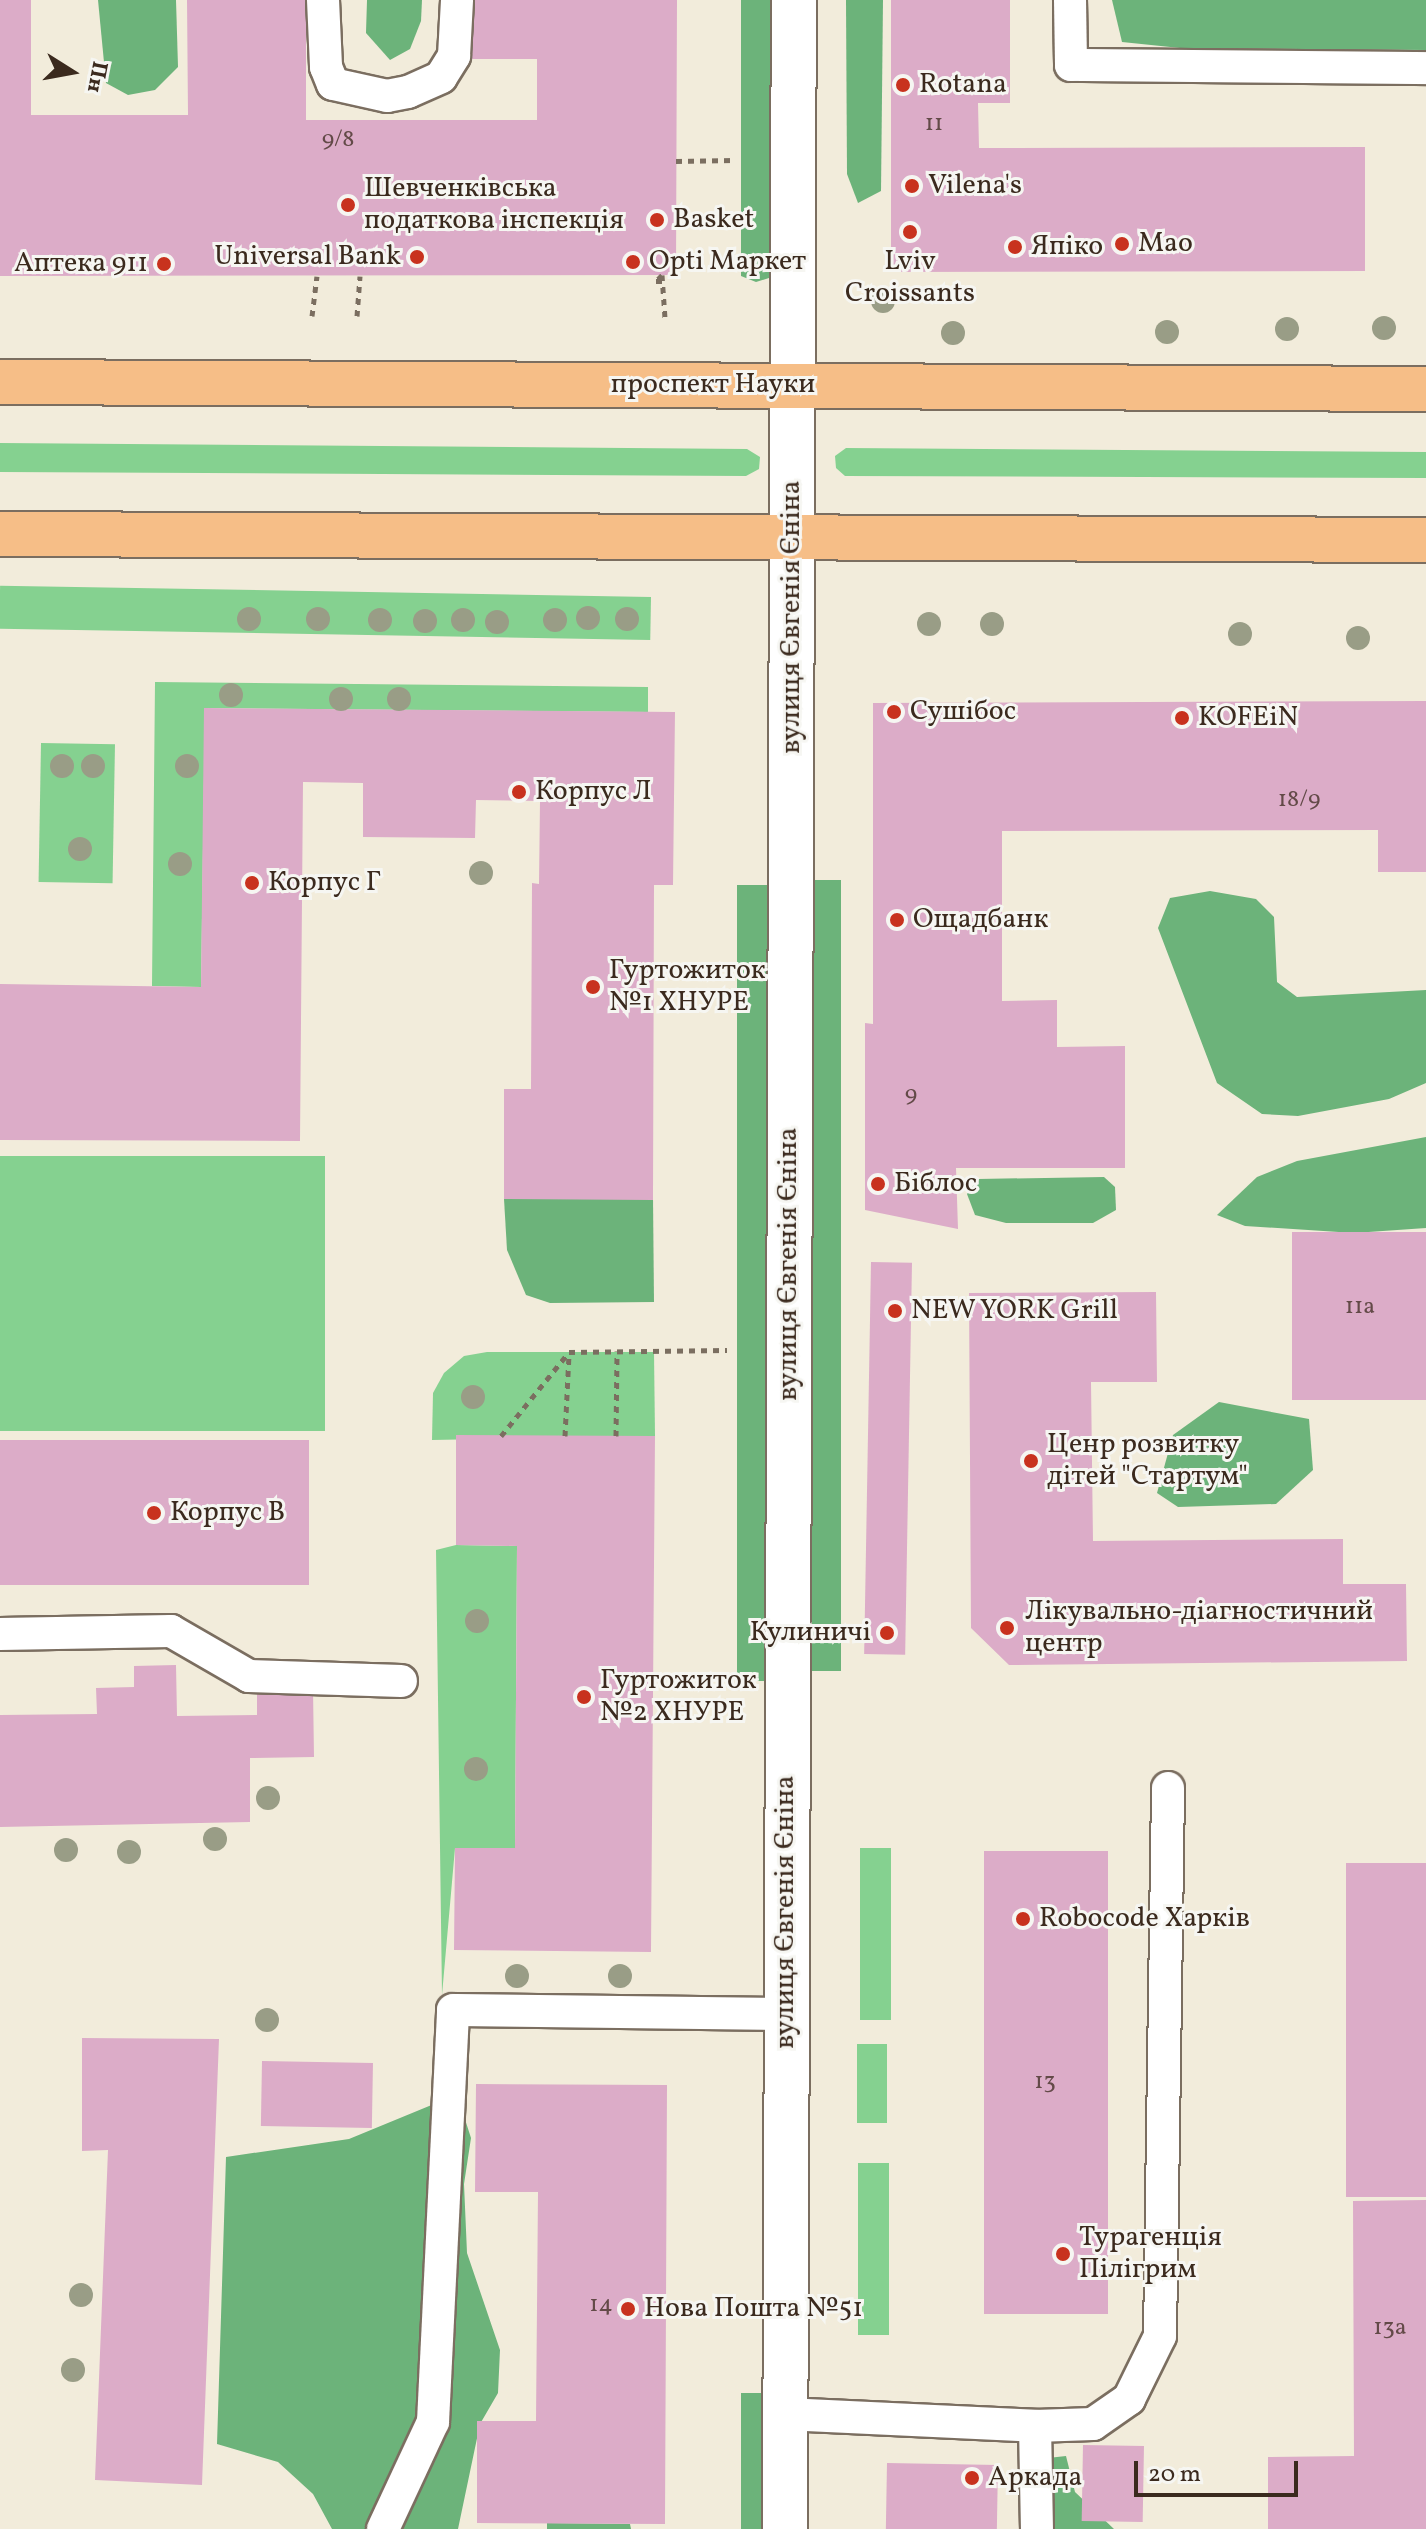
<!DOCTYPE html>
<html>
<head>
<meta charset="utf-8">
<style>
  body { margin:0 }
  #map { position:relative; width:1426px; height:2529px; overflow:hidden; background:#f2ecdb; font-family:Vollkorn,serif }
  div>[style] { position:absolute }
  [style*='--x'] { left:calc(var(--x)*1px); top:calc(var(--y)*1px); width:calc(var(--w)*1px); rotate:calc(var(--a)*1deg) }
  .green>* { inset:0; background:#85d190; transform-origin:0 0 }
  .forest>* { inset:0; background:#6cb37a; transform-origin:0 0 }
  .building>* { inset:0; background:#dcacc8; transform-origin:0 0 }
  .path>* { height:5px; margin-top:-2.5px; transform-origin:0; background:repeating-linear-gradient(90deg,#7b6e60 0 6px,transparent 0 12px) }
  .roads { filter:drop-shadow(2px 0 #7b6e60) drop-shadow(-2px 0 #7b6e60) drop-shadow(0 2px #7b6e60) drop-shadow(0 -2px #7b6e60) }
  .service>* { height:32px; margin:-16px; padding:0 16px; transform-origin:16px; border-radius:16px; background:#fff }
  .tertiary>* { height:44px; margin:-22px; padding:0 22px; transform-origin:22px; border-radius:22px; background:#fff }
  .primary>* { height:44px; margin:-22px; padding:0 22px; transform-origin:22px; border-radius:22px; background:#f6be87 }
  .trees>* { width:24px; height:24px; margin:-12px; border-radius:50%; background:#999d86 }
  .dots>* { width:22px; height:22px; translate:-50% -50%; box-sizing:border-box; border:4px solid #f6f6f2; border-radius:50% }
  span { translate:-50% -50%; white-space:nowrap; text-align:center; line-height:1.15; -webkit-text-stroke:6px #f6f6f2; paint-order:stroke }
  .number-label { font-size:24px; color:#634a48 }
  .number-label span { -webkit-text-stroke-width:0 }
  .poi-label { font-size:28px; color:#3b2a1e }
  .left { translate:0 -50%; text-align:left }
  .right { translate:-100% -50%; text-align:right }
  .street-label { font-size:28px; color:#3b2a1e }
  .north { position:absolute; left:32px; top:32px; width:80px; height:80px; -webkit-text-stroke:6px #f6f6f2; paint-order:stroke; rotate:101deg; font-size:22px; font-weight:700; line-height:32px; text-align:center; color:#3b2a1e }
  .north::after { content:''; display:block; margin:auto; width:28px; height:36px; background:#3b2a1e; clip-path:polygon(50% 0,100% 100%,50% 72%,0 100%) }
  .scale { position:absolute; left:1134px; top:2461px; width:164px; height:36px; box-sizing:border-box; border:4px solid #3b2a1e; border-top:0; padding-left:10px; font-size:24px; line-height:28px; white-space:nowrap; color:#3b2a1e; -webkit-text-stroke:6px #f6f6f2; paint-order:stroke }
</style>
</head>
<body>
<div id="map">
  <div class="green">
    <i style="clip-path:polygon(0 443px,747px 449px,760px 457px,759px 469px,746px 476px,0 472px)"></i>
    <i style="clip-path:polygon(846px 448px,1426px 452px,1426px 478px,845px 476px,836px 468px,835px 456px)"></i>
    <i style="left:651px;top:597px;width:43px;height:651px;rotate:91deg"></i>
    <i style="clip-path:polygon(155px 682px,648px 687px,648px 712px,205px 708px,201px 987px,152px 986px)"></i>
    <i style="left:41px;top:743px;width:74px;height:139px;rotate:1deg"></i>
    <i style="left:0;top:1156px;width:325px;height:275px"></i>
    <i style="clip-path:polygon(487px 1352px,654px 1352px,655px 1436px,432px 1440px,433px 1393px,444px 1373px,464px 1356px)"></i>
    <i style="clip-path:polygon(456px 1545px,517px 1546px,515px 1848px,455px 1848px,442px 1995px,436px 1550px)"></i>
    <i style="left:860px;top:1848px;width:31px;height:172px"></i>
    <i style="left:857px;top:2044px;width:30px;height:79px"></i>
    <i style="left:858px;top:2163px;width:31px;height:172px"></i>
  </div>
  <div class="forest">
    <i style="clip-path:polygon(98px 0,176px 0,178px 67px,155px 90px,128px 95px,106px 83px)"></i>
    <i style="clip-path:polygon(367px 0,422px 0,421px 21px,410px 49px,390px 60px,366px 33px)"></i>
    <i style="clip-path:polygon(741px 0,774px 0,772px 277px,756px 282px,741px 276px)"></i>
    <i style="clip-path:polygon(846px 0,883px 0,881px 191px,858px 203px,847px 174px)"></i>
    <i style="clip-path:polygon(1112px 0,1426px 0,1426px 50px,1180px 48px,1122px 42px)"></i>
    <i style="left:841px;top:880px;width:791px;height:39px;rotate:90deg"></i>
    <i style="left:737px;top:885px;width:43px;height:796px"></i>
    <i style="clip-path:polygon(1210px 891px,1256px 899px,1274px 917px,1277px 982px,1297px 997px,1426px 990px,1426px 1083px,1389px 1099px,1298px 1116px,1262px 1114px,1217px 1083px,1158px 928px,1170px 898px)"></i>
    <i style="clip-path:polygon(1426px 1137px,1426px 1228px,1354px 1233px,1245px 1226px,1217px 1215px,1257px 1177px,1297px 1161px)"></i>
    <i style="clip-path:polygon(1104px 1177px,1115px 1187px,1116px 1210px,1093px 1223px,1006px 1223px,975px 1215px,967px 1194px,978px 1179px)"></i>
    <i style="clip-path:polygon(653px 1197px,654px 1302px,550px 1303px,526px 1295px,507px 1250px,504px 1199px)"></i>
    <i style="clip-path:polygon(1219px 1402px,1309px 1419px,1313px 1470px,1276px 1504px,1178px 1507px,1157px 1493px,1173px 1435px)"></i>
    <i style="clip-path:polygon(434px 2104px,462px 2110px,471px 2138px,464px 2184px,467px 2253px,500px 2350px,498px 2393px,480px 2424px,458px 2529px,332px 2529px,313px 2494px,278px 2462px,217px 2444px,226px 2157px,349px 2139px)"></i>
    <i style="left:741px;top:2393px;width:35px;height:136px"></i>
    <i style="clip-path:polygon(1066px 2456px,1075px 2492px,1114px 2529px,1048px 2529px,1048px 2458px)"></i>
    <i style="clip-path:polygon(547px 2523px,630px 2524px,631px 2529px,547px 2529px)"></i>
  </div>
  <div class="building">
    <i style="clip-path:polygon(0 0,31px 0,31px 115px,188px 115px,187px 0,306px 0,306px 120px,537px 120px,537px 59px,472px 59px,473px 0,677px 0,676px 275px,0 276px)"></i>
    <i style="clip-path:polygon(891px 0,1010px 0,1010px 103px,978px 103px,979px 148px,1365px 147px,1365px 271px,891px 272px)"></i>
    <i style="clip-path:polygon(1426px 701px,1426px 872px,1378px 872px,1378px 830px,1002px 831px,1002px 1001px,1057px 1000px,1057px 1047px,1125px 1046px,1125px 1168px,956px 1168px,958px 1229px,865px 1210px,865px 1023px,873px 1024px,873px 703px)"></i>
    <i style="clip-path:polygon(204px 708px,675px 712px,673px 885px,654px 885px,653px 1200px,504px 1199px,504px 1089px,531px 1089px,532px 883px,539px 884px,540px 801px,476px 800px,475px 838px,363px 837px,363px 783px,303px 782px,300px 1141px,0 1140px,0 984px,201px 987px)"></i>
    <i style="left:1426px;top:1232px;width:168px;height:134px;rotate:90deg"></i>
    <i style="left:871px;top:1262px;width:41px;height:392px;rotate:1deg"></i>
    <i style="clip-path:polygon(1156px 1292px,1157px 1382px,1091px 1382px,1093px 1541px,1343px 1539px,1343px 1584px,1406px 1584px,1407px 1661px,1009px 1665px,971px 1628px,969px 1293px)"></i>
    <i style="clip-path:polygon(456px 1435px,655px 1436px,651px 1952px,454px 1950px,455px 1848px,515px 1848px,517px 1546px,456px 1545px)"></i>
    <i style="left:0;top:1440px;width:309px;height:145px"></i>
    <i style="clip-path:polygon(176px 1665px,177px 1716px,257px 1715px,257px 1690px,313px 1689px,314px 1757px,250px 1758px,250px 1822px,0 1827px,0 1715px,97px 1714px,96px 1688px,134px 1687px,134px 1666px)"></i>
    <i style="left:984px;top:1851px;width:124px;height:463px"></i>
    <i style="left:1426px;top:1863px;width:334px;height:80px;rotate:90deg"></i>
    <i style="clip-path:polygon(82px 2038px,219px 2039px,202px 2485px,95px 2480px,108px 2150px,82px 2151px)"></i>
    <i style="left:262px;top:2061px;width:111px;height:65px;rotate:1deg"></i>
    <i style="clip-path:polygon(476px 2084px,667px 2085px,665px 2524px,477px 2523px,477px 2421px,536px 2421px,538px 2192px,475px 2192px)"></i>
    <i style="clip-path:polygon(1426px 2200px,1426px 2529px,1268px 2529px,1268px 2457px,1354px 2456px,1353px 2201px)"></i>
    <i style="left:1083px;top:2445px;width:61px;height:76px;rotate:1deg"></i>
    <i style="left:887px;top:2463px;width:111px;height:66px;rotate:1deg"></i>
  </div>
  <div class="path">
    <i style="--x:676;--y:161;--w:59;--a:-1"></i>
    <i style="--x:662;--y:275;--w:43;--a:86"></i>
    <i style="--x:662;--y:275;--w:8;--a:135"></i>
    <i style="--x:656;--y:281;--w:7;--a:0"></i>
    <i style="--x:312;--y:316;--w:40;--a:-82.9"></i>
    <i style="--x:357;--y:316;--w:40;--a:-85.7"></i>
    <i style="--x:501;--y:1436;--w:108;--a:-51"></i>
    <i style="--x:569;--y:1352;--w:158;--a:-0.7"></i>
    <i style="--x:565;--y:1436;--w:83;--a:-87.2"></i>
    <i style="--x:616;--y:1436;--w:85;--a:-89.3"></i>
  </div>
  <div class="roads">
    <div class="service">
      <i style="--x:323;--y:0;--w:67;--a:87.4"></i>
      <i style="--x:326;--y:67;--w:18;--a:68"></i>
      <i style="--x:333;--y:84;--w:55;--a:12.5"></i>
      <i style="--x:387;--y:96;--w:21;--a:-11"></i>
      <i style="--x:408;--y:92;--w:36;--a:-24"></i>
      <i style="--x:441;--y:77;--w:25;--a:-58"></i>
      <i style="--x:454;--y:56;--w:56;--a:-86.9"></i>
      <i style="--x:1070;--y:0;--w:65;--a:89.1"></i>
      <i style="--x:1071;--y:65;--w:355;--a:0.5"></i>
      <i style="--x:0;--y:1634;--w:171;--a:-1"></i>
      <i style="--x:171;--y:1631;--w:90;--a:30"></i>
      <i style="--x:249;--y:1676;--w:152;--a:1.9"></i>
      <i style="--x:785;--y:2414;--w:250;--a:2.7"></i>
      <i style="--x:1035;--y:2426;--w:103;--a:88.9"></i>
      <i style="--x:1035;--y:2426;--w:58;--a:-2"></i>
      <i style="--x:1093;--y:2424;--w:44;--a:-34.8"></i>
      <i style="--x:1129;--y:2399;--w:70;--a:-63.8"></i>
      <i style="--x:1160;--y:2336;--w:548;--a:-89.16"></i>
      <i style="--x:383;--y:2529;--w:118;--a:-65"></i>
      <i style="--x:433;--y:2422;--w:412;--a:-87.2"></i>
      <i style="--x:453;--y:2010;--w:333;--a:0.7"></i>
    </div>
    <div class="tertiary">
      <i style="--x:785;--y:2529;--w:2529;--a:-89.8"></i>
    </div>
    <div class="primary">
      <i style="--x:0;--y:382;--w:1426;--a:0.28"></i>
      <i style="--x:0;--y:534;--w:1426;--a:0.24"></i>
    </div>
  </div>
  <div class="trees">
    <i style="left:883px;top:301px"></i>
    <i style="left:1384px;top:328px"></i>
    <i style="left:1287px;top:329px"></i>
    <i style="left:1167px;top:332px"></i>
    <i style="left:953px;top:333px"></i>
    <i style="left:588px;top:618px"></i>
    <i style="left:249px;top:619px"></i>
    <i style="left:318px;top:619px"></i>
    <i style="left:627px;top:619px"></i>
    <i style="left:380px;top:620px"></i>
    <i style="left:463px;top:620px"></i>
    <i style="left:555px;top:620px"></i>
    <i style="left:425px;top:621px"></i>
    <i style="left:497px;top:622px"></i>
    <i style="left:929px;top:624px"></i>
    <i style="left:992px;top:624px"></i>
    <i style="left:1240px;top:634px"></i>
    <i style="left:1358px;top:638px"></i>
    <i style="left:231px;top:695px"></i>
    <i style="left:341px;top:699px"></i>
    <i style="left:399px;top:699px"></i>
    <i style="left:62px;top:766px"></i>
    <i style="left:93px;top:766px"></i>
    <i style="left:187px;top:766px"></i>
    <i style="left:80px;top:849px"></i>
    <i style="left:180px;top:864px"></i>
    <i style="left:481px;top:873px"></i>
    <i style="left:473px;top:1397px"></i>
    <i style="left:477px;top:1621px"></i>
    <i style="left:476px;top:1769px"></i>
    <i style="left:268px;top:1798px"></i>
    <i style="left:215px;top:1839px"></i>
    <i style="left:66px;top:1850px"></i>
    <i style="left:129px;top:1852px"></i>
    <i style="left:517px;top:1976px"></i>
    <i style="left:620px;top:1976px"></i>
    <i style="left:267px;top:2020px"></i>
    <i style="left:81px;top:2295px"></i>
    <i style="left:73px;top:2370px"></i>
  </div>
  <div class="dots">
    <i style="left:903px;top:85px;background:#c8321e"></i>
    <i style="left:912px;top:186px;background:#c8321e"></i>
    <i style="left:348px;top:205px;background:#c8321e"></i>
    <i style="left:657px;top:220px;background:#c8321e"></i>
    <i style="left:910px;top:232px;background:#c8321e"></i>
    <i style="left:1122px;top:244px;background:#c8321e"></i>
    <i style="left:1015px;top:247px;background:#c8321e"></i>
    <i style="left:417px;top:257px;background:#c8321e"></i>
    <i style="left:633px;top:262px;background:#c8321e"></i>
    <i style="left:164px;top:264px;background:#c8321e"></i>
    <i style="left:894px;top:712px;background:#c8321e"></i>
    <i style="left:1182px;top:718px;background:#c8321e"></i>
    <i style="left:519px;top:792px;background:#c8321e"></i>
    <i style="left:252px;top:883px;background:#c8321e"></i>
    <i style="left:897px;top:920px;background:#c8321e"></i>
    <i style="left:593px;top:987px;background:#c8321e"></i>
    <i style="left:878px;top:1184px;background:#c8321e"></i>
    <i style="left:895px;top:1311px;background:#c8321e"></i>
    <i style="left:1031px;top:1461px;background:#c8321e"></i>
    <i style="left:154px;top:1513px;background:#c8321e"></i>
    <i style="left:1007px;top:1628px;background:#c8321e"></i>
    <i style="left:887px;top:1633px;background:#c8321e"></i>
    <i style="left:584px;top:1697px;background:#c8321e"></i>
    <i style="left:1023px;top:1919px;background:#c8321e"></i>
    <i style="left:1063px;top:2254px;background:#c8321e"></i>
    <i style="left:628px;top:2309px;background:#c8321e"></i>
    <i style="left:972px;top:2478px;background:#c8321e"></i>
  </div>
  <div class="number-label">
    <span style="left:934px;top:125px">11</span>
    <span style="left:338px;top:141px">9/8</span>
    <span style="left:1299px;top:801px">18/9</span>
    <span style="left:911px;top:1096px">9</span>
    <span style="left:1360px;top:1308px">11а</span>
    <span style="left:1045px;top:2083px">13</span>
    <span style="left:601px;top:2306px">14</span>
    <span style="left:1390px;top:2329px">13а</span>
  </div>
  <div class="poi-label">
    <span class="left" style="left:919px;top:85px">Rotana</span>
    <span class="left" style="left:928px;top:186px">Vilena's</span>
    <span class="left" style="left:364px;top:205px">Шевченківська<br>податкова інспекція</span>
    <span class="left" style="left:673px;top:220px">Basket</span>
    <span class="left" style="left:1138px;top:244px">Мао</span>
    <span class="left" style="left:1031px;top:247px">Япіко</span>
    <span class="right" style="left:401px;top:257px">Universal Bank</span>
    <span class="left" style="left:649px;top:262px">Opti Маркет</span>
    <span style="left:910px;top:278px">Lviv<br>Croissants</span>
    <span class="right" style="left:148px;top:264px">Аптека 911</span>
    <span class="left" style="left:910px;top:712px">Сушібос</span>
    <span class="left" style="left:1198px;top:718px">KOFEiN</span>
    <span class="left" style="left:535px;top:792px">Корпус Л</span>
    <span class="left" style="left:268px;top:883px">Корпус Г</span>
    <span class="left" style="left:913px;top:920px">Ощадбанк</span>
    <span class="left" style="left:609px;top:987px">Гуртожиток<br>№1 ХНУРЕ</span>
    <span class="left" style="left:894px;top:1184px">Біблос</span>
    <span class="left" style="left:911px;top:1311px">NEW YORK Grill</span>
    <span class="left" style="left:1047px;top:1461px">Ценр розвитку<br>дітей "Стартум"</span>
    <span class="left" style="left:170px;top:1513px">Корпус В</span>
    <span class="left" style="left:1025px;top:1628px">Лікувально-діагностичний<br>центр</span>
    <span class="right" style="left:871px;top:1633px">Кулиничі</span>
    <span class="left" style="left:600px;top:1697px">Гуртожиток<br>№2 ХНУРЕ</span>
    <span class="left" style="left:1039px;top:1919px">Robocode Харків</span>
    <span class="left" style="left:1079px;top:2254px">Турагенція<br>Пілігрим</span>
    <span class="left" style="left:644px;top:2309px">Нова Пошта №51</span>
    <span class="left" style="left:988px;top:2478px">Аркада</span>
  </div>
  <div class="street-label">
    <span style="left:713px;top:385px">проспект Науки</span>
    <span style="left:792px;top:617px;rotate:-90deg">вулиця Євгенія Єніна</span>
    <span style="left:789px;top:1264px;rotate:-90deg">вулиця Євгенія Єніна</span>
    <span style="left:786px;top:1912px;rotate:-90deg">вулиця Євгенія Єніна</span>
  </div>
  <div class="north">Пн</div>
  <div class="scale">20 m</div>
</div>
</body>
</html>
